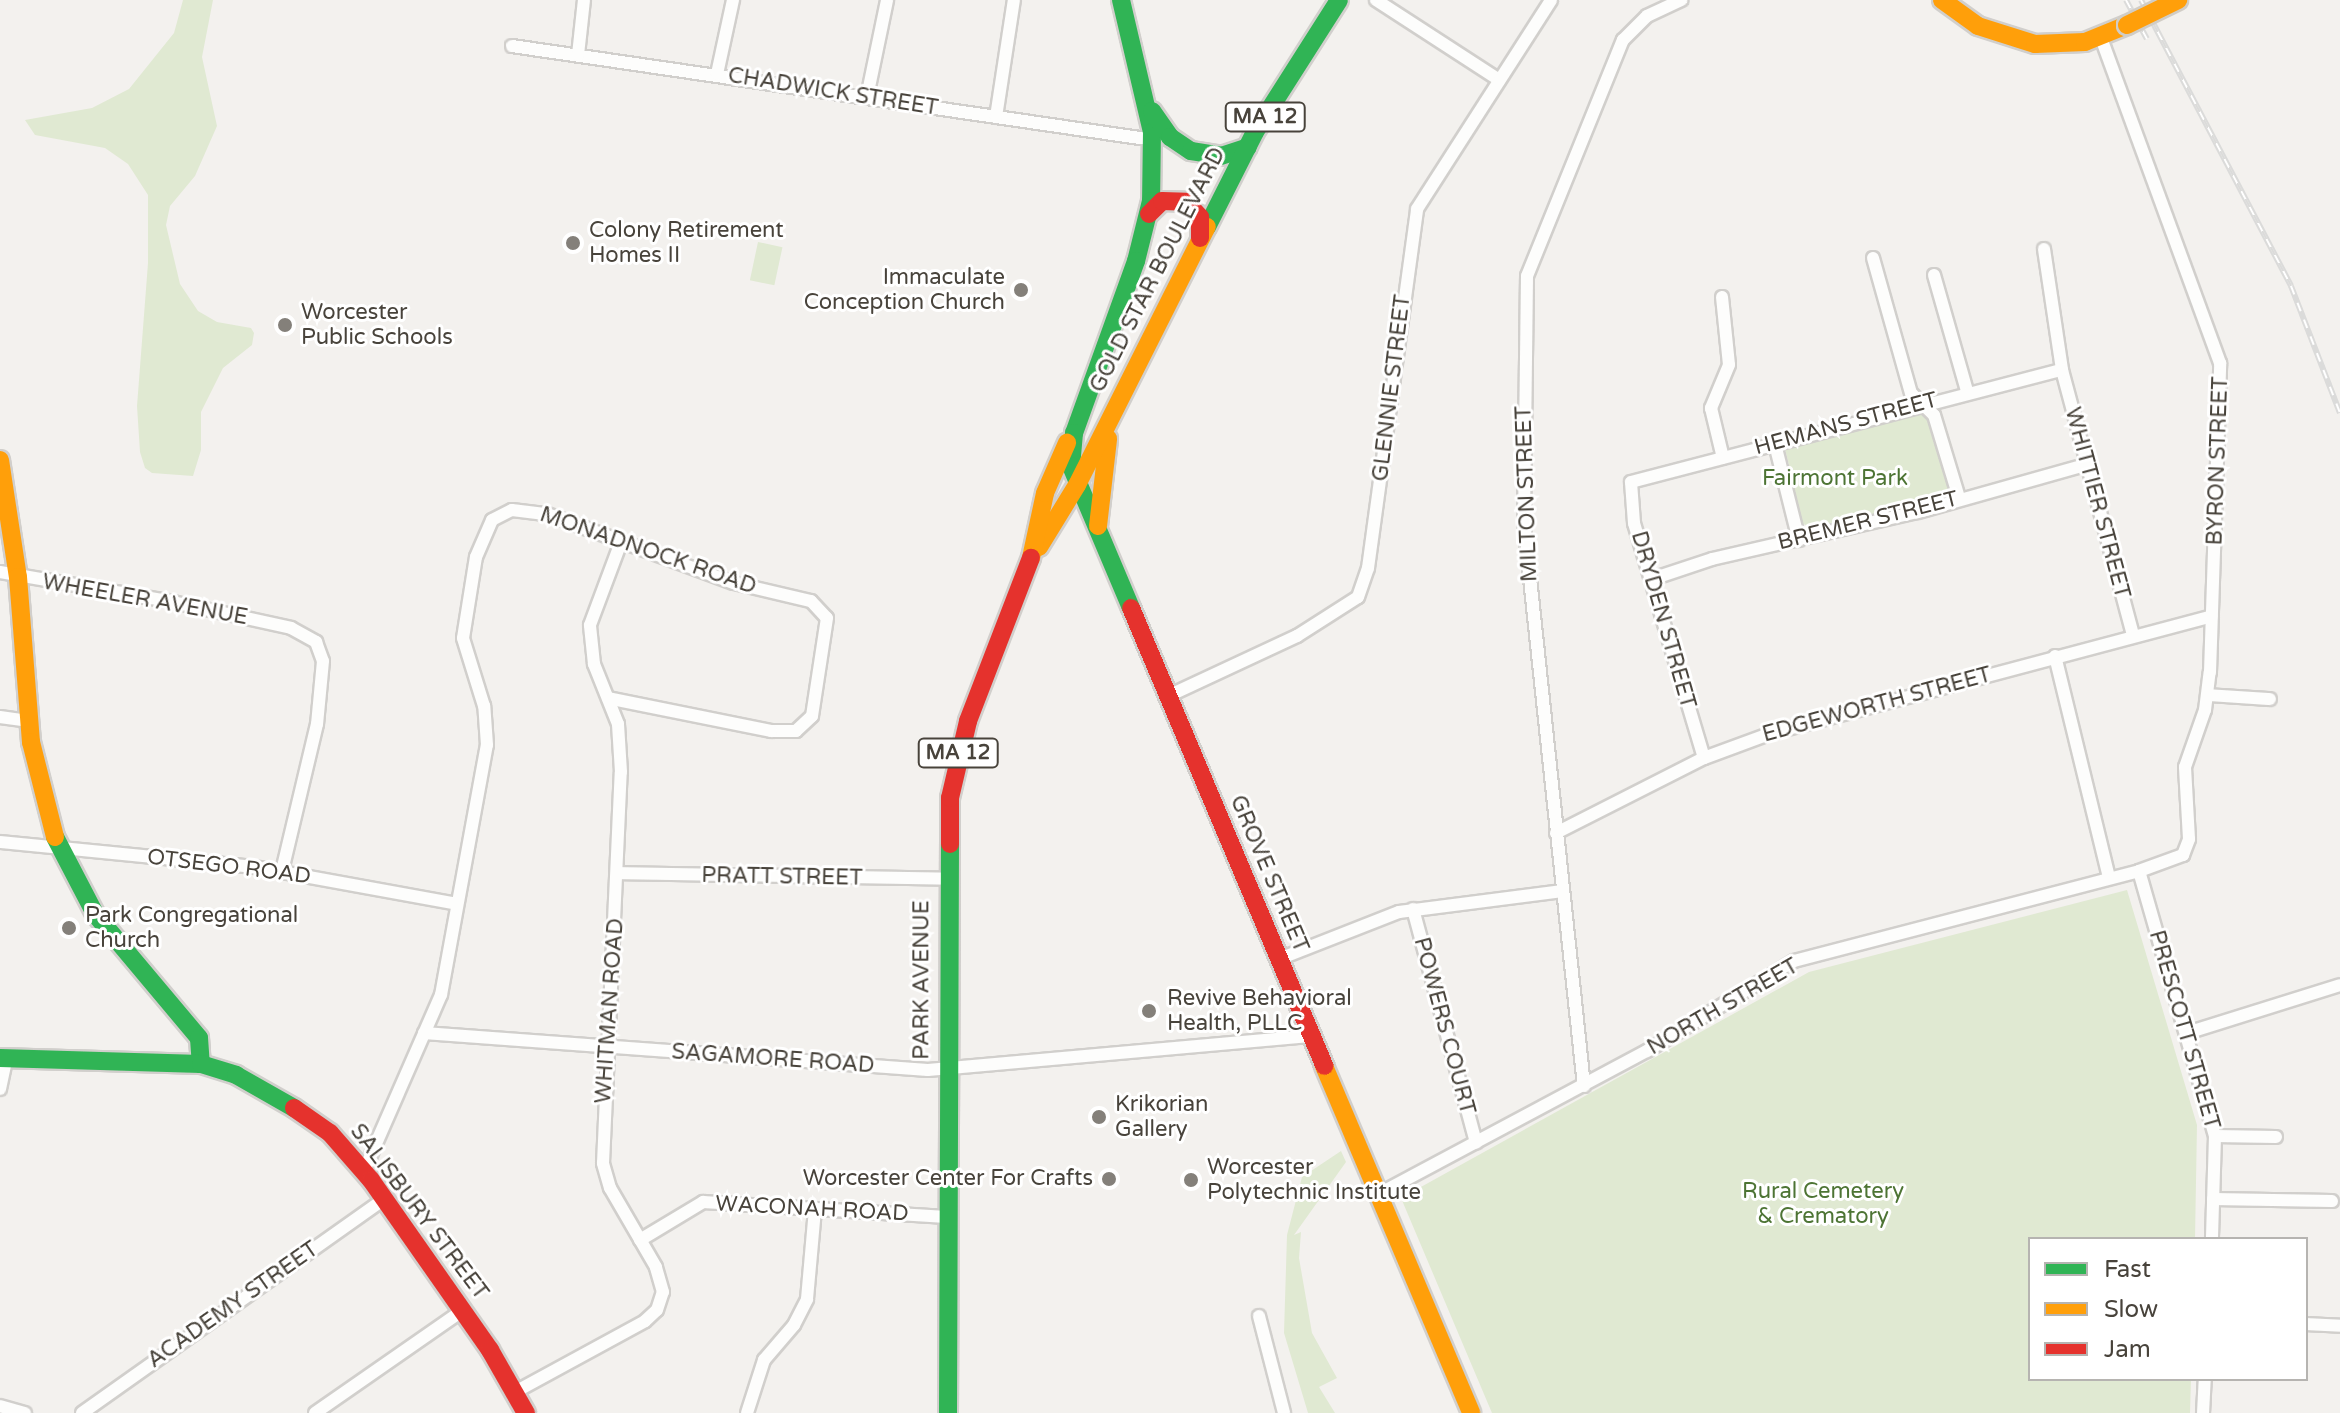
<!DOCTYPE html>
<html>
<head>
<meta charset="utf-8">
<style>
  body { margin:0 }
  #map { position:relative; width:2340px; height:1413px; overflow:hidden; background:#f3f1ee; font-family:"Varela Round",sans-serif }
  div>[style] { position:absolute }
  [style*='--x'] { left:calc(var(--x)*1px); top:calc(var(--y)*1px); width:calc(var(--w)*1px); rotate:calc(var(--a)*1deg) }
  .green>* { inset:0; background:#e0e9d2; transform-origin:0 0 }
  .roads { filter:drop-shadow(2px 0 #d1cfcc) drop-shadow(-2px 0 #d1cfcc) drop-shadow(0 2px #d1cfcc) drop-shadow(0 -2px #d1cfcc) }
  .street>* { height:12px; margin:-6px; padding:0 6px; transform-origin:6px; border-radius:6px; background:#fdfdfc }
  .fast>* { height:18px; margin:-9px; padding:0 9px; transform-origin:9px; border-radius:9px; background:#30b455 }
  .slow>* { height:18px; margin:-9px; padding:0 9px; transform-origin:9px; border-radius:9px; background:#ff9f0a }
  .jam>* { height:18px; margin:-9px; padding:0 9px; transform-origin:9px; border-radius:9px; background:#e5322d }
  .rail>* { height:6px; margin-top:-3px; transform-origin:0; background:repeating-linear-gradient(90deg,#fff 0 9px,#dbdbda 0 18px); box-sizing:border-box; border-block:2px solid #dbdbda }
  .bridges { filter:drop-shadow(2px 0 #d1cdc6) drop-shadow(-2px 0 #d1cdc6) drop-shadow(0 2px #d1cdc6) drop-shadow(0 -2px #d1cdc6) }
  .slow-bridge>* { height:18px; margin:-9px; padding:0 9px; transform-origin:9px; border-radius:9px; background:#ff9f0a }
  .dots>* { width:22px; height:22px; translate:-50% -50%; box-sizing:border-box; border:4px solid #fff; border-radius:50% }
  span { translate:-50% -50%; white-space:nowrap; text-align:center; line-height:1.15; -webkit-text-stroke:6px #fff; paint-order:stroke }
  .shield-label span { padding:2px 6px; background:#fff; border:2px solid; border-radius:6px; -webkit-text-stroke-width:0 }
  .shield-label { font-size:20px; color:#48433b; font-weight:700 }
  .street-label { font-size:22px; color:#48433b }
  .poi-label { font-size:22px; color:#48433b }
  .left { translate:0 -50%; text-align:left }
  .right { translate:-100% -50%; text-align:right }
  .park-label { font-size:22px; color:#4d7434 }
  .legend { position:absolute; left:2028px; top:1237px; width:280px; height:144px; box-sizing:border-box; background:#fff; border:2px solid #b6b4b1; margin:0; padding:10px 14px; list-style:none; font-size:24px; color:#48433b }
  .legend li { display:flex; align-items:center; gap:16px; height:40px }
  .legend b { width:40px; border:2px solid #b6b4b1 }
</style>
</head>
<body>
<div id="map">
  <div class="green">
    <i style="clip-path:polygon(183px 0,213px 0,202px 57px,217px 126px,195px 176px,170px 206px,166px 225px,180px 284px,198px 311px,217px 322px,251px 328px,254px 333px,252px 345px,223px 368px,201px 412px,201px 450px,193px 476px,152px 473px,145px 468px,140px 452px,137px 406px,148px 263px,148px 195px,128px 164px,105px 148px,35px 135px,25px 120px,92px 108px,129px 89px,174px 33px)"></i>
    <i style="left:758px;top:242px;width:25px;height:39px;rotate:12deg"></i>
    <i style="clip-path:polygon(1927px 412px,1951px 493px,1817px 529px,1803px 524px,1785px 449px)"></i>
    <i style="clip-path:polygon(2127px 890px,2197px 1125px,2195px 1239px,2030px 1239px,2030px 1379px,2191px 1379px,2190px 1413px,1492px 1413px,1401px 1198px,1809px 972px)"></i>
    <i style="clip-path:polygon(1341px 1151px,1346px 1162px,1294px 1235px,1301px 1232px,1299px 1258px,1312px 1333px,1337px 1378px,1319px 1387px,1335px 1413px,1308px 1413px,1284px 1333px,1287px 1235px,1302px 1177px)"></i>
  </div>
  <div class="roads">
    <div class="street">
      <i style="--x:1376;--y:0;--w:147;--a:33"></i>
      <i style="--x:512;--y:46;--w:648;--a:8.34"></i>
      <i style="--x:578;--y:55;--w:55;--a:-83.8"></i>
      <i style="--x:717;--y:74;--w:76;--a:-77.8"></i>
      <i style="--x:867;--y:97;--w:99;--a:-78.3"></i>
      <i style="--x:996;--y:117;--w:118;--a:-81.3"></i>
      <i style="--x:2044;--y:249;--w:122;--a:81.5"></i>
      <i style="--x:2062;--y:370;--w:274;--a:75"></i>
      <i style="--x:1873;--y:258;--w:140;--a:74.3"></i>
      <i style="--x:1911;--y:393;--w:32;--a:44"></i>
      <i style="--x:1934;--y:415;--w:87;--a:73.2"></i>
      <i style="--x:1934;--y:275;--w:121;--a:74.1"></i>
      <i style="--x:1722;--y:297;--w:68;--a:84.1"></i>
      <i style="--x:1729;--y:365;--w:47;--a:112.7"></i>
      <i style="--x:1711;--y:408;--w:51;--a:76.5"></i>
      <i style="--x:1775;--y:444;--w:99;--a:76"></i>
      <i style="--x:0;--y:572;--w:176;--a:9.8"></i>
      <i style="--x:173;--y:602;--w:121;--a:12.4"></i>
      <i style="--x:291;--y:628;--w:29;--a:29"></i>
      <i style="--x:316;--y:642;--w:20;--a:70"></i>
      <i style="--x:323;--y:661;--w:63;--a:95.4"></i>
      <i style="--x:317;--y:724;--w:151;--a:103.4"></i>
      <i style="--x:1652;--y:579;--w:63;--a:-18.4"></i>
      <i style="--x:1712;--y:559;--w:211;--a:-12.9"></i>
      <i style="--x:1918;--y:512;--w:173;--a:-15.7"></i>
      <i style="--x:2055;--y:656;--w:228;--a:76.3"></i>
      <i style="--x:2208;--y:695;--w:62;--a:3.7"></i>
      <i style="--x:1166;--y:697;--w:145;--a:-25"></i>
      <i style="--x:1297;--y:636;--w:72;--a:-32.6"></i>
      <i style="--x:1358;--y:597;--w:31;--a:-71"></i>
      <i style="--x:1368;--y:568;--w:362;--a:-82.2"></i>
      <i style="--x:1417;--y:209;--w:248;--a:-57.3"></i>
      <i style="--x:0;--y:717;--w:30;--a:8"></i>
      <i style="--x:1704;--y:758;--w:245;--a:-106.6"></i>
      <i style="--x:1634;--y:523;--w:41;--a:-94.2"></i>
      <i style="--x:1631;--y:482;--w:445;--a:-14.6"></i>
      <i style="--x:1556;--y:833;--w:166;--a:-26.9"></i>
      <i style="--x:1704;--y:758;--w:69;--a:-20.3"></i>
      <i style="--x:1769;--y:734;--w:458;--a:-14.9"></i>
      <i style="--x:0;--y:842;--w:255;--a:5.6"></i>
      <i style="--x:254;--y:867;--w:206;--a:10.3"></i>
      <i style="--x:2139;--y:871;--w:276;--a:74"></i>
      <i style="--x:2215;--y:1136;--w:103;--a:91.7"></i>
      <i style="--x:618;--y:873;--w:328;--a:1"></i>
      <i style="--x:1413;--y:909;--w:242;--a:74.9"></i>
      <i style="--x:1279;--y:959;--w:129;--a:-21.4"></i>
      <i style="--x:1399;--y:912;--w:165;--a:-7.3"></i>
      <i style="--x:424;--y:1033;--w:505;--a:4.2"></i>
      <i style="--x:928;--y:1070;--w:386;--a:-5.1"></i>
      <i style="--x:2187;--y:1033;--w:160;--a:-17.4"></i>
      <i style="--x:1584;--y:1086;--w:567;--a:-96.07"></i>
      <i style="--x:1524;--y:522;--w:246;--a:-89.3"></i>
      <i style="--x:1527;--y:276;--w:255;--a:-67.9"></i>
      <i style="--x:1623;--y:40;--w:34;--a:-45"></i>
      <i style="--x:1647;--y:16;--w:38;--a:-25"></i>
      <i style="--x:0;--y:1089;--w:33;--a:-78"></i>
      <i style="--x:2215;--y:1136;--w:61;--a:0.9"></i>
      <i style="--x:364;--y:1171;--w:192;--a:-66.4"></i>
      <i style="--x:441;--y:995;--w:254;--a:-79.6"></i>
      <i style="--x:487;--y:745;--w:39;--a:-94"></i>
      <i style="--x:484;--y:706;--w:71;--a:-107.2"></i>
      <i style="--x:463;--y:638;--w:82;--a:-80.9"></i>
      <i style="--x:476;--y:557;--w:40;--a:-66.6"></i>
      <i style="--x:492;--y:520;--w:22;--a:-27"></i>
      <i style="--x:512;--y:510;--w:35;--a:7"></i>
      <i style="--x:547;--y:514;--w:199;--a:20.3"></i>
      <i style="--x:734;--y:583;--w:79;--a:13.2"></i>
      <i style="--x:811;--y:601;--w:23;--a:47"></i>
      <i style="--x:827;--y:618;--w:99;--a:98.7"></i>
      <i style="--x:812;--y:716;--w:22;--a:137"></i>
      <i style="--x:796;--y:731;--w:25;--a:180"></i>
      <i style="--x:771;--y:731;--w:166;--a:-168.6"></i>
      <i style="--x:1377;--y:1195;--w:306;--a:-28.1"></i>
      <i style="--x:1647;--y:1051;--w:172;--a:-31.5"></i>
      <i style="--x:1794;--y:961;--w:357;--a:-14.6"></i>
      <i style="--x:2139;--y:871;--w:47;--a:-20"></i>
      <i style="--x:2183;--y:855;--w:17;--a:-69"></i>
      <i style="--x:2189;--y:839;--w:72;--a:-93.2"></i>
      <i style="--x:2185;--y:767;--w:60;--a:-70.7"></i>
      <i style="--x:2205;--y:710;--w:38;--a:-83"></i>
      <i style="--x:2210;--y:672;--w:309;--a:-88.1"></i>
      <i style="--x:2220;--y:363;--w:347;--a:-110.1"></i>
      <i style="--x:2213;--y:1199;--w:119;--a:1"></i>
      <i style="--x:640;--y:1240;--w:74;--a:-31.1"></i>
      <i style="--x:703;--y:1202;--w:244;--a:3.5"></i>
      <i style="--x:1259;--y:1316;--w:100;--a:75.5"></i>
      <i style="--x:2306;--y:1324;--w:34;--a:3"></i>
      <i style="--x:515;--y:1392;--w:148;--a:-28.6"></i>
      <i style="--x:645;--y:1321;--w:16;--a:-43"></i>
      <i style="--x:657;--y:1310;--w:19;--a:-72"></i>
      <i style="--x:663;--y:1292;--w:26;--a:-106"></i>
      <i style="--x:656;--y:1267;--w:91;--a:-120.2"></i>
      <i style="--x:610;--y:1188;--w:26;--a:-106"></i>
      <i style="--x:603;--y:1163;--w:391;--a:-87.4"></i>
      <i style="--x:621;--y:772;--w:48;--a:-93.6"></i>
      <i style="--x:618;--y:724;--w:65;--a:-111.8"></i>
      <i style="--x:594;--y:664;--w:39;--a:-96"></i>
      <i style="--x:590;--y:625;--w:89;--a:-69.5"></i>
      <i style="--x:0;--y:1406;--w:26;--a:16"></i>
      <i style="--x:82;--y:1413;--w:370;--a:-35.3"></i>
      <i style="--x:315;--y:1413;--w:180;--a:-34.8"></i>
      <i style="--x:747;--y:1413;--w:56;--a:-72.2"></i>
      <i style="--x:764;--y:1360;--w:46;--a:-49.4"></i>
      <i style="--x:794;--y:1325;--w:29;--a:-63"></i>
      <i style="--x:807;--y:1299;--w:90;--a:-84.9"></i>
      <i style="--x:2203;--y:1413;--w:34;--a:-87"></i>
    </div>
    <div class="fast">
      <i style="--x:1121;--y:0;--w:136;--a:76.8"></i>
      <i style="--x:1152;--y:132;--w:69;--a:90.8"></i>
      <i style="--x:1151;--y:201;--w:62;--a:104"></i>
      <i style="--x:1136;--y:261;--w:183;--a:109.8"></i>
      <i style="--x:1074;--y:433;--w:33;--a:95"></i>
      <i style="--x:1071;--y:466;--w:154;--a:67.1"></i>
      <i style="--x:1152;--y:111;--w:32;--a:55"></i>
      <i style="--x:1170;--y:137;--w:25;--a:34"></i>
      <i style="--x:1191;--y:151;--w:30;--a:9"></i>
      <i style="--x:1221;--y:156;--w:28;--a:-18"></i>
      <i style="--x:1207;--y:227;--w:106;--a:-63.2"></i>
      <i style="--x:1255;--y:132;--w:156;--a:-57.5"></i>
      <i style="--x:55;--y:837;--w:87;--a:62.5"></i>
      <i style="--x:95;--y:914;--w:162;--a:50"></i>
      <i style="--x:199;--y:1038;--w:26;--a:86"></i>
      <i style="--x:0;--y:1058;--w:201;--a:1.7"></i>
      <i style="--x:201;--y:1064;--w:37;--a:17"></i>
      <i style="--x:236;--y:1075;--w:67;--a:29.6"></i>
      <i style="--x:948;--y:1413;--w:569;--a:-89.8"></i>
    </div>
    <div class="slow">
      <i style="--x:1942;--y:0;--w:44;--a:35.8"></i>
      <i style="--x:1978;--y:26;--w:60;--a:17.5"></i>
      <i style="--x:2035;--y:44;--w:50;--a:-2.3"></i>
      <i style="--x:2085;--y:42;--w:45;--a:-22"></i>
      <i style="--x:0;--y:460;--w:118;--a:81.3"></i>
      <i style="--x:18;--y:577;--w:166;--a:85.5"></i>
      <i style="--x:31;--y:742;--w:98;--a:75.8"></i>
      <i style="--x:1098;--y:526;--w:88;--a:-83.4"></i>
      <i style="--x:1039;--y:547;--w:73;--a:-58.5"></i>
      <i style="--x:1077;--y:485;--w:289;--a:-63.3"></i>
      <i style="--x:1031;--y:558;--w:66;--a:-77.8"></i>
      <i style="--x:1045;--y:493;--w:55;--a:-66.3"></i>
      <i style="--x:1324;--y:1066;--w:377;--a:67"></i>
    </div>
    <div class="jam">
      <i style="--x:1149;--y:214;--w:18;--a:-45"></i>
      <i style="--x:1162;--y:201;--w:24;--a:2"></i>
      <i style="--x:1186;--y:202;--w:21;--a:47"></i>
      <i style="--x:1200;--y:217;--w:21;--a:90"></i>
      <i style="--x:1131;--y:608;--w:497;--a:67.1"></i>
      <i style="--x:950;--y:844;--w:46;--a:-90"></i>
      <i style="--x:950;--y:798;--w:79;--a:-76.8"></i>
      <i style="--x:968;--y:721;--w:175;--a:-68.9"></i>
      <i style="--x:294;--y:1108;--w:44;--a:34.8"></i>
      <i style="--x:330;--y:1133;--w:62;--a:48.9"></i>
      <i style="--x:371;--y:1180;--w:208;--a:55"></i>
      <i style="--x:490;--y:1350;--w:73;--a:60.3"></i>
    </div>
  </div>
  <div class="rail">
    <i style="--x:2126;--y:0;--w:44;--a:61.7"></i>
    <i style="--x:2141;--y:0;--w:323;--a:62.3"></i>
    <i style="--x:2291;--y:286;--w:136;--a:68.9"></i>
  </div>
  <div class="bridges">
    <div class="slow-bridge">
      <i style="--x:2127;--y:25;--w:57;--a:-26.1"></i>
    </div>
  </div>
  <div class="dots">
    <i style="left:573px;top:243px;background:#84807a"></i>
    <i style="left:1021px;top:290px;background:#84807a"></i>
    <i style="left:285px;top:325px;background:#84807a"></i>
    <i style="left:69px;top:928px;background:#84807a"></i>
    <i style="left:1149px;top:1011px;background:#84807a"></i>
    <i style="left:1099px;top:1117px;background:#84807a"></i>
    <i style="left:1109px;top:1179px;background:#84807a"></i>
    <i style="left:1191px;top:1180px;background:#84807a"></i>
  </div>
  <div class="shield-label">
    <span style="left:1265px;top:117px">MA 12</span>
    <span style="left:958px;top:753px">MA 12</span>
  </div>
  <div class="street-label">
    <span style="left:833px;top:92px;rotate:9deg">CHADWICK STREET</span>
    <span style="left:1158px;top:270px;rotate:-63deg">GOLD STAR BOULEVARD</span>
    <span style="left:1392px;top:388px;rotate:-83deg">GLENNIE STREET</span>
    <span style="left:1846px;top:424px;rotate:-15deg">HEMANS STREET</span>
    <span style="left:2218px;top:461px;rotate:-88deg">BYRON STREET</span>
    <span style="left:1527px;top:494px;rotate:-92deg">MILTON STREET</span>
    <span style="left:2097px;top:503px;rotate:75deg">WHITTIER STREET</span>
    <span style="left:1868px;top:521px;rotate:-14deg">BREMER STREET</span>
    <span style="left:648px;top:551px;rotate:19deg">MONADNOCK ROAD</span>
    <span style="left:145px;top:600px;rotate:10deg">WHEELER AVENUE</span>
    <span style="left:1663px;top:620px;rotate:74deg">DRYDEN STREET</span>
    <span style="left:1877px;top:705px;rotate:-15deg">EDGEWORTH STREET</span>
    <span style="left:229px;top:867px;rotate:7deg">OTSEGO ROAD</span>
    <span style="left:1269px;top:874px;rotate:67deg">GROVE STREET</span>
    <span style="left:782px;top:877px;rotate:1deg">PRATT STREET</span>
    <span style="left:922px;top:980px;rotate:-90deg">PARK AVENUE</span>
    <span style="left:1723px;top:1007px;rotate:-30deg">NORTH STREET</span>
    <span style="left:610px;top:1011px;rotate:-86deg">WHITMAN ROAD</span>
    <span style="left:1444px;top:1026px;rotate:75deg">POWERS COURT</span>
    <span style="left:2184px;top:1030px;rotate:74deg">PRESCOTT STREET</span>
    <span style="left:773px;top:1059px;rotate:4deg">SAGAMORE ROAD</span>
    <span style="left:812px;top:1209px;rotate:3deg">WACONAH ROAD</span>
    <span style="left:419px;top:1212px;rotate:53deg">SALISBURY STREET</span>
    <span style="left:233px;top:1305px;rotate:-35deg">ACADEMY STREET</span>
  </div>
  <div class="poi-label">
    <span class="left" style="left:589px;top:243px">Colony Retirement<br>Homes II</span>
    <span class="right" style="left:1005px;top:290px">Immaculate<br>Conception Church</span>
    <span class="left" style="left:301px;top:325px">Worcester<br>Public Schools</span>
    <span class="left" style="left:85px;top:928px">Park Congregational<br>Church</span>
    <span class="left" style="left:1167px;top:1011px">Revive Behavioral<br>Health, PLLC</span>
    <span class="left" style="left:1115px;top:1117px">Krikorian<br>Gallery</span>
    <span class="left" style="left:1207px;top:1180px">Worcester<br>Polytechnic Institute</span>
    <span class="right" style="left:1093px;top:1179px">Worcester Center For Crafts</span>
  </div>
  <div class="park-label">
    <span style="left:1835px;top:479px">Fairmont Park</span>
    <span style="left:1823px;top:1204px">Rural Cemetery<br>&amp; Crematory</span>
  </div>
  <ul class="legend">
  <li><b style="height:10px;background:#30b455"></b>Fast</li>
  <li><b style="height:10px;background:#ff9f0a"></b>Slow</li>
  <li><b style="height:10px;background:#e5322d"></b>Jam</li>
  </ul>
</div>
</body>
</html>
